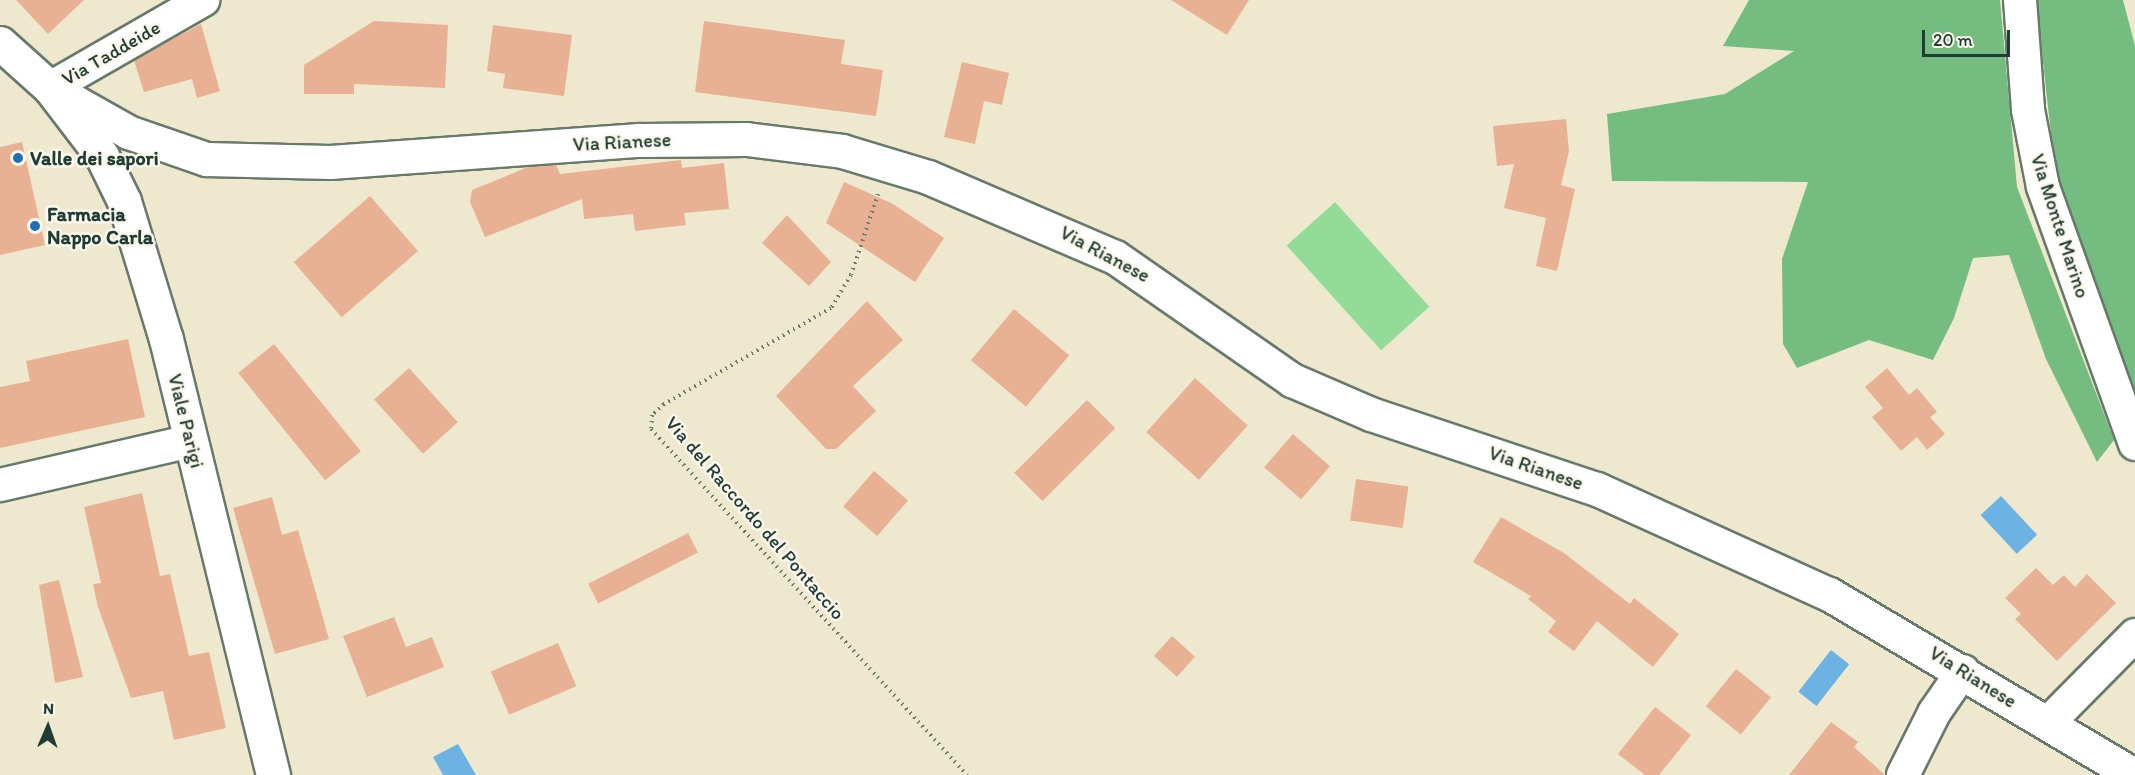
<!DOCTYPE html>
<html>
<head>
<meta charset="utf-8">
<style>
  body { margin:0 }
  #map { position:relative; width:2135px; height:775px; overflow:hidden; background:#eee8ce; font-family:Itim,sans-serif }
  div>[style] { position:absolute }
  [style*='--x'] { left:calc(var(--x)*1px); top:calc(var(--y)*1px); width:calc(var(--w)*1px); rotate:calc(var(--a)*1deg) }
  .green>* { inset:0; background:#92dc97; transform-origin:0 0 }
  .forest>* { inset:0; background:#75bc80 }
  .water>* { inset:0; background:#6cb2e3; transform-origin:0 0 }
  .building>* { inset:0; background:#e9b193; transform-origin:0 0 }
  .path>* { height:4px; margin-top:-2px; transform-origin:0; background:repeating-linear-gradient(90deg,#67796a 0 1.5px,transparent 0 6px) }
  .roads { filter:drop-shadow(2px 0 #67796a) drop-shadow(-2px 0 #67796a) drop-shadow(0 2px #67796a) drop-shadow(0 -2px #67796a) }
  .minor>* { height:32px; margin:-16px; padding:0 16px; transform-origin:16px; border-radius:16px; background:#fff }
  .tertiary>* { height:33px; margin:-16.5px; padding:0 16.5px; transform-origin:16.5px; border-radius:16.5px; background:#fff }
  .secondary>* { height:33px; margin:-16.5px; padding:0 16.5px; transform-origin:16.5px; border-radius:16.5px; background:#fff }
  .dots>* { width:16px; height:16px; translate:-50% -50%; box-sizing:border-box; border:3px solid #fbf7ec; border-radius:50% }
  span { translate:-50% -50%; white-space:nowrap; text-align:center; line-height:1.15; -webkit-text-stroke:5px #fbf7ec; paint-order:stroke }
  .street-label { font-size:20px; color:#1f3d34 }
  .poi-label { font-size:20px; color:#1f3d34; font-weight:700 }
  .left { translate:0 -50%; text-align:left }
  .north { position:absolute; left:18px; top:697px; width:60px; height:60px; -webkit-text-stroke:4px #fbf7ec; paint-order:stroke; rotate:2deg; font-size:16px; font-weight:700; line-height:24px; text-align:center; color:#1f3d34 }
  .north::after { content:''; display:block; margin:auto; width:21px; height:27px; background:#1f3d34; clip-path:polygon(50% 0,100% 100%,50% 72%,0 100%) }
  .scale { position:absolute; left:1922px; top:30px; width:88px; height:27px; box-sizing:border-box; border:3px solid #1f3d34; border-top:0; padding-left:8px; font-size:18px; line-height:21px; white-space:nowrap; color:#1f3d34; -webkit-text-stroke:4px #fbf7ec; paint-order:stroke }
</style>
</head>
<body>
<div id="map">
  <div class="green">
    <i style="left:1335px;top:202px;width:141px;height:65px;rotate:48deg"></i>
  </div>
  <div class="forest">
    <i style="clip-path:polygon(1749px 0,2000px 0,2017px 187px,2114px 440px,2097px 462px,2046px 359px,2009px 255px,1973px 258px,1954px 318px,1933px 360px,1869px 340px,1797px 368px,1783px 344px,1782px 259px,1808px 182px,1612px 181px,1607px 114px,1725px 94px,1794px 51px,1723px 46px)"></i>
    <i style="clip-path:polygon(2036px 0,2123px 0,2135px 46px,2135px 397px,2056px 178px)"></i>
  </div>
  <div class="water">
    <i style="left:2001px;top:496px;width:53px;height:28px;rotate:47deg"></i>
    <i style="left:1831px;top:650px;width:23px;height:53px;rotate:38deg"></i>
    <i style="clip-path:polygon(458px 744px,476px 775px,443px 775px,433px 757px)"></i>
  </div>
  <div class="building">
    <i style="clip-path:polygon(16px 0,84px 0,48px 34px)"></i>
    <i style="clip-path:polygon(1171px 0,1249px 0,1227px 35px)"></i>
    <i style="clip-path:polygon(374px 21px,448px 25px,445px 88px,354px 84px,354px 94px,304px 94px,304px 65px)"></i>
    <i style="clip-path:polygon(704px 21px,845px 40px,841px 64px,883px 70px,876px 116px,695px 92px)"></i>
    <i style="clip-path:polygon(201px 24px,220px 91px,197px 98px,192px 79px,144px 92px,134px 60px)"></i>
    <i style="clip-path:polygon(493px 25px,572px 35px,564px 96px,503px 88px,505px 74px,487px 71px)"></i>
    <i style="clip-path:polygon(962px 62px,1009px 73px,1002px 105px,984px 101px,975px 144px,944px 137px)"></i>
    <i style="clip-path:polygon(1566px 119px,1569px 151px,1561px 185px,1575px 189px,1557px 271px,1536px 266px,1546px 218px,1504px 208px,1514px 164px,1497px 166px,1493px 126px)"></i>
    <i style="clip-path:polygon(22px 142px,45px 245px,0 255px,0 147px)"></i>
    <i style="clip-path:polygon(681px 160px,682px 168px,724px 163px,729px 209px,684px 213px,686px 225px,635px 231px,633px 214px,584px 219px,582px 199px,485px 237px,470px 202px,472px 190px,528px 167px,556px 165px,560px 174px)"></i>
    <i style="clip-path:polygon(844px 182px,893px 204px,944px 238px,915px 282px,826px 223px)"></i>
    <i style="left:370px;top:196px;width:73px;height:101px;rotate:49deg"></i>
    <i style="clip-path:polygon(787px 215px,831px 262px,809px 286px,762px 243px)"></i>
    <i style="clip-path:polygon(867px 301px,903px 340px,853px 386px,876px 411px,836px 449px,826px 449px,776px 396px)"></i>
    <i style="left:1014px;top:309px;width:72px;height:67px;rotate:40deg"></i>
    <i style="clip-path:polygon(128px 339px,145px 417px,0 448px,0 387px,30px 381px,26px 361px)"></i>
    <i style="left:274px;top:344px;width:138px;height:46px;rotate:51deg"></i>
    <i style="left:409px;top:368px;width:73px;height:47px;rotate:48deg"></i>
    <i style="clip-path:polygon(1887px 368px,1909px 395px,1917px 388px,1937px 412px,1930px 417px,1945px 434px,1927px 450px,1917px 437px,1901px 451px,1872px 417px,1883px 408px,1865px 387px)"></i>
    <i style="left:1195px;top:378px;width:71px;height:73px;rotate:42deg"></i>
    <i style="left:1087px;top:400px;width:40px;height:103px;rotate:45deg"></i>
    <i style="left:1293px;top:434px;width:49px;height:44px;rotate:41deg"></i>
    <i style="left:874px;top:471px;width:45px;height:47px;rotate:41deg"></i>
    <i style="left:1356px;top:479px;width:53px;height:42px;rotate:8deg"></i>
    <i style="clip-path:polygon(142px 493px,160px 576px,170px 574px,189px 656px,209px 652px,226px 728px,174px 740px,163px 691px,131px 698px,98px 607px,93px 584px,101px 583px,84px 507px)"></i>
    <i style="clip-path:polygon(272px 497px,282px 535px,298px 530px,329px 639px,275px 654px,233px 508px)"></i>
    <i style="clip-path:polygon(1501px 517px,1564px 553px,1630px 604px,1634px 598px,1679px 634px,1653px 667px,1597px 621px,1574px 651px,1548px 632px,1556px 621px,1528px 599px,1531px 596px,1473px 562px)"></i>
    <i style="left:688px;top:533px;width:22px;height:112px;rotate:63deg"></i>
    <i style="clip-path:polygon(2036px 568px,2053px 585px,2064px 575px,2075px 587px,2087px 574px,2116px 603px,2057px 661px,2015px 619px,2021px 614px,2005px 598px)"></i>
    <i style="clip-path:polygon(59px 580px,83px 677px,55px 683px,39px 585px)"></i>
    <i style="clip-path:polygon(394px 617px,406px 647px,432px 637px,444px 667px,367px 697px,343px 636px)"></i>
    <i style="left:1172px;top:636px;width:31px;height:27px;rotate:42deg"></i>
    <i style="left:558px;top:643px;width:47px;height:73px;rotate:67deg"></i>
    <i style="left:1736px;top:669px;width:45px;height:48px;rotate:39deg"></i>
    <i style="clip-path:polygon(1655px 707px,1691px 735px,1659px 775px,1645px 775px,1618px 754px)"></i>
    <i style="clip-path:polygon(1831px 722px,1858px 742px,1854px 747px,1885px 775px,1789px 775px)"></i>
  </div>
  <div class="path">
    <i style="--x:878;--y:194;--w:85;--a:108.4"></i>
    <i style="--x:851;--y:275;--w:39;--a:121"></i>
    <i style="--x:831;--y:308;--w:193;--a:150.1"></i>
    <i style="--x:664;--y:404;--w:16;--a:137"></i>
    <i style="--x:652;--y:415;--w:14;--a:94"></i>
    <i style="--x:651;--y:429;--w:469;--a:47.6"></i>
  </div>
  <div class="roads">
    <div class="minor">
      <i style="--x:2020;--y:0;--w:110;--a:85.8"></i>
      <i style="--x:2028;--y:110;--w:78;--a:79"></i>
      <i style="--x:2043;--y:187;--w:273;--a:70.3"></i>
      <i style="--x:50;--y:88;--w:177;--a:-29.9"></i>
      <i style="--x:0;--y:485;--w:196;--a:-13"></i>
      <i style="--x:2048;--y:723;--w:124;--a:-45.3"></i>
      <i style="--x:1903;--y:775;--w:69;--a:-63.4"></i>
      <i style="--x:1934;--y:713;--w:51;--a:-55.4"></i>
    </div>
    <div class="tertiary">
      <i style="--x:50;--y:88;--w:86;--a:52.6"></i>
      <i style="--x:102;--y:156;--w:50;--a:63.9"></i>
      <i style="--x:124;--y:201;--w:144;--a:73.1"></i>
      <i style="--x:166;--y:339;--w:449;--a:76.2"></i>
    </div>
    <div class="secondary">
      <i style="--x:0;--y:43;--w:67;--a:42"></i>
      <i style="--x:50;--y:88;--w:90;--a:29.4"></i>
      <i style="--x:128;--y:132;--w:83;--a:19.1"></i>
      <i style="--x:206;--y:159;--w:124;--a:1.4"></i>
      <i style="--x:330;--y:162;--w:310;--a:-4.1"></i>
      <i style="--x:639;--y:140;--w:107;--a:-0.5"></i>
      <i style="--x:746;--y:139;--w:97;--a:7.1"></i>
      <i style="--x:842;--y:151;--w:90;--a:16.8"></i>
      <i style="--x:928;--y:177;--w:203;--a:23.2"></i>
      <i style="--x:1115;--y:257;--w:216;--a:34.8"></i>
      <i style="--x:1292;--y:380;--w:86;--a:23.3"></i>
      <i style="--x:1371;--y:414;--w:238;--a:18.4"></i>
      <i style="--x:1597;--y:489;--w:255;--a:24.4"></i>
      <i style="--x:1829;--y:594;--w:355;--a:30.7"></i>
    </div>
  </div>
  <div class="dots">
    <i style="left:18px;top:158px;background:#1f6fb2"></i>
    <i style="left:35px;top:226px;background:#1f6fb2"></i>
  </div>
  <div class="street-label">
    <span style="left:111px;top:53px;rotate:-30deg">Via Taddeide</span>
    <span style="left:622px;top:142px;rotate:-3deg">Via Rianese</span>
    <span style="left:2060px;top:226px;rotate:72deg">Via Monte Marino</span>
    <span style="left:1105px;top:254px;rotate:28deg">Via Rianese</span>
    <span style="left:186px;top:421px;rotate:76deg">Viale Parigi</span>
    <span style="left:1536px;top:468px;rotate:19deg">Via Rianese</span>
    <span style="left:755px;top:518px;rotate:49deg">Via del Raccordo del Pontaccio</span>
    <span style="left:1973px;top:677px;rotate:32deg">Via Rianese</span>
  </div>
  <div class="poi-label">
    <span class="left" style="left:30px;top:158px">Valle dei sapori</span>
    <span class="left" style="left:47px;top:226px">Farmacia<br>Nappo Carla</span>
  </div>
  <div class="north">N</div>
  <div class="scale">20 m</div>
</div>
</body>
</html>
